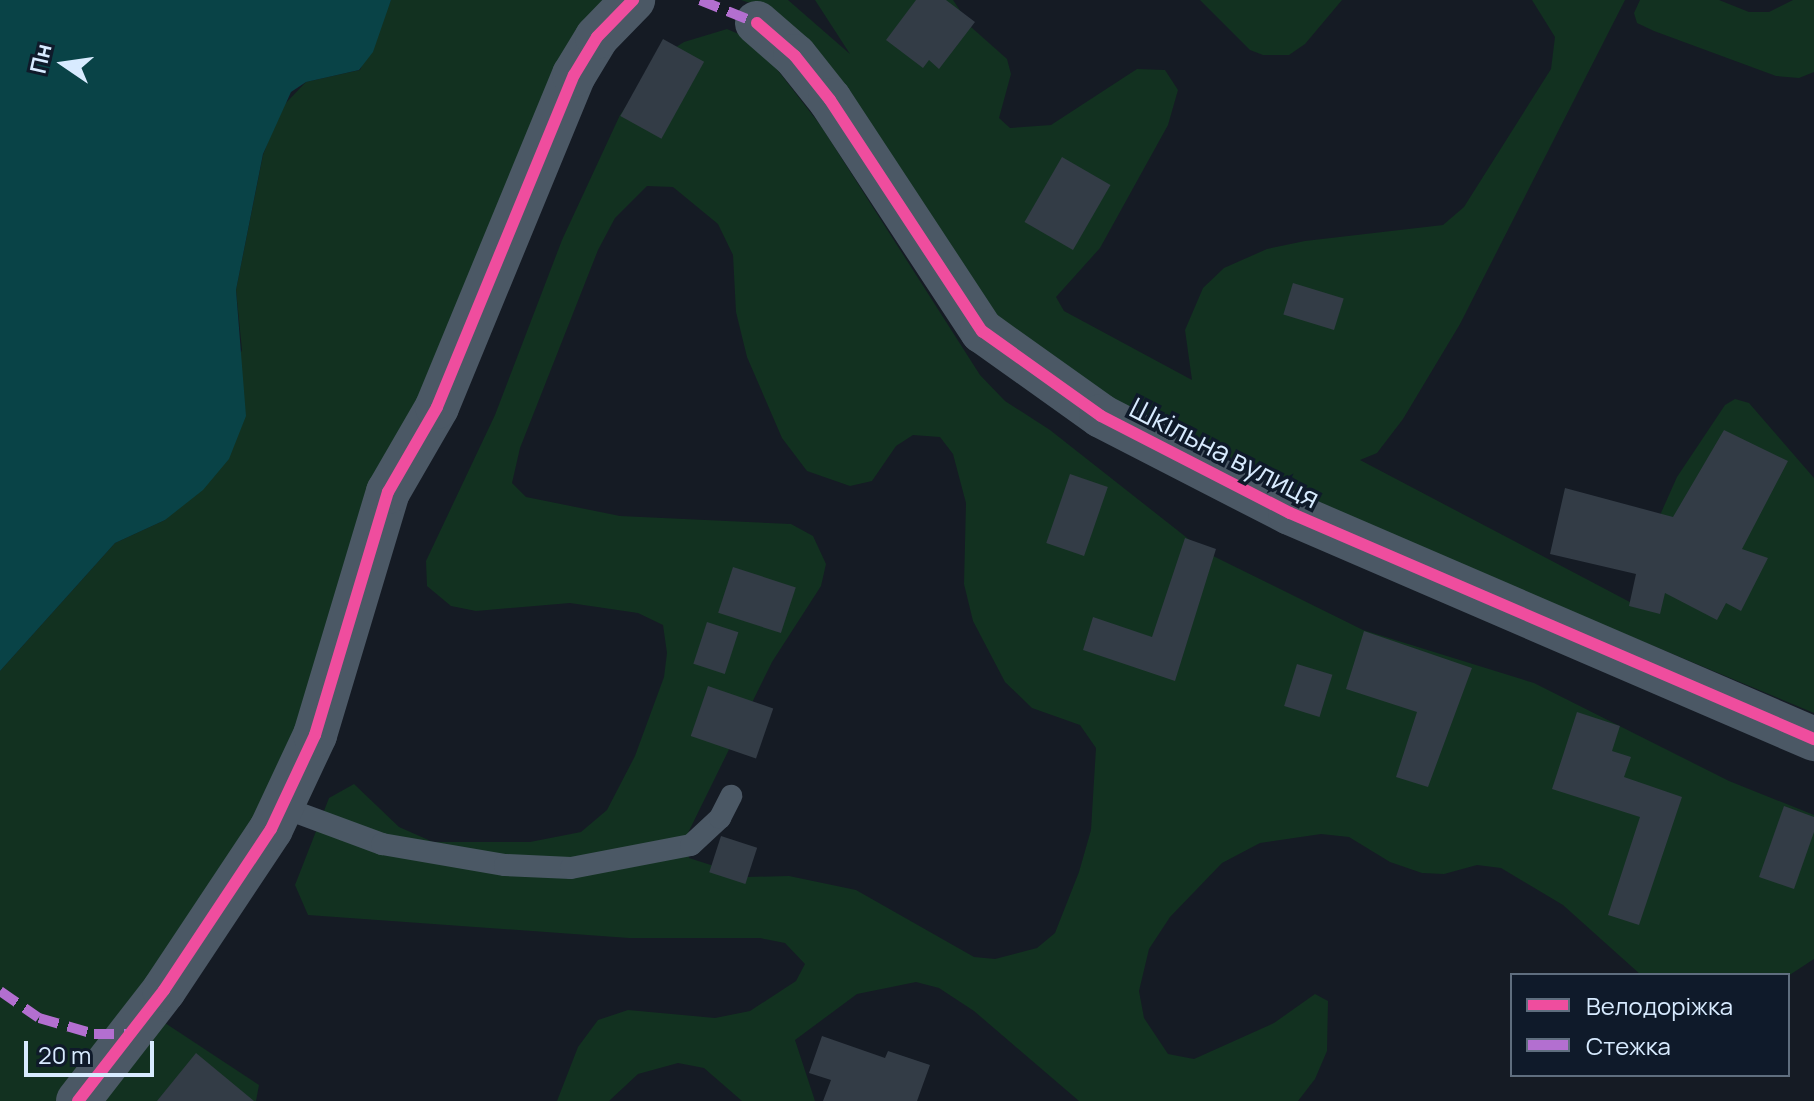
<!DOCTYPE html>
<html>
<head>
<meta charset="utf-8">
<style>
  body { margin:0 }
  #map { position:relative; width:1814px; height:1101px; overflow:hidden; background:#151b24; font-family:Manrope,sans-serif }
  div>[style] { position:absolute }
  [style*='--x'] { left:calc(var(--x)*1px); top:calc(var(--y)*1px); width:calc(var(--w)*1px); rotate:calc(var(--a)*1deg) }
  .green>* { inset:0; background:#123120 }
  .water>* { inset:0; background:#094347 }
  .building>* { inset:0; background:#333c46; transform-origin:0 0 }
  .service>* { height:22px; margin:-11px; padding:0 11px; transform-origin:11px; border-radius:11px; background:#4b5865 }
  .minor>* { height:44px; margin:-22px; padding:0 22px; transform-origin:22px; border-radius:22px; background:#4b5865 }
  .quiet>* { height:10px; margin-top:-5px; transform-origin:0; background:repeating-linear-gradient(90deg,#b36fd0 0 20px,transparent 0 30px) }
  .cycleway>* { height:12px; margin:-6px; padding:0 6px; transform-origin:6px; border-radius:6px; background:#ef4d9e }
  span { translate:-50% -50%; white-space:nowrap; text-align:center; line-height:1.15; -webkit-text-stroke:7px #0f1a2a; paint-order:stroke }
  .street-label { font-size:28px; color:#d8ebff }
  .legend { position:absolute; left:1510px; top:973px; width:280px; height:104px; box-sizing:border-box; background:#0f1a2a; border:2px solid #5f6e7f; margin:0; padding:10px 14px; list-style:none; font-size:24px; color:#d8ebff }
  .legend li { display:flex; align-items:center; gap:16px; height:40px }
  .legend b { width:40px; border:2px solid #5f6e7f }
  .north { position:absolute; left:24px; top:24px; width:80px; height:80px; -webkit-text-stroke:6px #0f1a2a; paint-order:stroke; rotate:283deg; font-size:22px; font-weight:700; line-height:32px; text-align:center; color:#d8ebff }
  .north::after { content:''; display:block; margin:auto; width:28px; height:36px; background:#d8ebff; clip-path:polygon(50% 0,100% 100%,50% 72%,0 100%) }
  .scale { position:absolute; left:24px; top:1041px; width:130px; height:36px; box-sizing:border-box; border:4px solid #d8ebff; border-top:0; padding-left:10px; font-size:24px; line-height:28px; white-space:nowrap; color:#d8ebff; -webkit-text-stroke:6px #0f1a2a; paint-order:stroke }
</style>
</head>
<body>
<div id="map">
  <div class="green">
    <i style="clip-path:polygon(391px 0,625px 0,587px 39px,288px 779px,70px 1101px,0 1101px,0 671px,115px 543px,165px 520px,242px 350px,236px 290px,263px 155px,281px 108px,306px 82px,360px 70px)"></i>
    <i style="clip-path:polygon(741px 0,788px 0,850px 54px,815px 0,953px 0,971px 27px,1007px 59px,1011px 74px,999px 118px,1010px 128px,1051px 125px,1137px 69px,1165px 70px,1178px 90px,1168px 125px,1100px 248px,1056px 297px,1064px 311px,1192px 380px,1185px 330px,1203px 288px,1224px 268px,1267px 249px,1305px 241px,1443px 225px,1464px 207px,1551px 69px,1555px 37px,1532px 0,1625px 0,1460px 324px,1403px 419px,1377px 453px,1360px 460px,1645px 610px,1653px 531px,1677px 477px,1725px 405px,1735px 399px,1749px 403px,1814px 478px,1814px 713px,1253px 479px,1096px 390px,988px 310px,771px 10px)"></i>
    <i style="clip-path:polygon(1200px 0,1342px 0,1305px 44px,1289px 55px,1263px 55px,1250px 50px)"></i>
    <i style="clip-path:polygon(1640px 0,1719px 0,1749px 12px,1769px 12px,1793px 0,1814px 0,1814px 72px,1799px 78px,1776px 76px,1654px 31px,1637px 23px,1634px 13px)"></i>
    <i style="clip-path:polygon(evenodd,727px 29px,755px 41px,821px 126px,980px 375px,1005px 401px,1050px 430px,1205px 552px,1363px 630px,1534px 683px,1729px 781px,1814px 815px,1814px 959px,1788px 976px,1641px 975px,1563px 905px,1501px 868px,1477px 865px,1444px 874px,1422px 873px,1390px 862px,1349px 837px,1321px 834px,1260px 843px,1222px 863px,1170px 917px,1149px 949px,1139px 991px,1144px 1018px,1168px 1054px,1194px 1059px,1274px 1023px,1315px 994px,1328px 1001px,1327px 1051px,1315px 1079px,1298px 1101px,1079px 1101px,974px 1011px,939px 988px,916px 982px,857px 994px,795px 1040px,815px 1101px,742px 1101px,704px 1068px,678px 1063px,638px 1074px,609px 1101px,557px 1101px,578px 1047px,598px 1020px,628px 1010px,715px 1018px,750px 1011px,796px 981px,805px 964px,785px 943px,760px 938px,629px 938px,308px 915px,295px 885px,329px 798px,354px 784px,399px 827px,433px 842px,530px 842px,581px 832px,607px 810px,635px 756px,664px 677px,667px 653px,663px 625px,638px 613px,570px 603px,476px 611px,451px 606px,427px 586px,426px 561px,495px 415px,562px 240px,620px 115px,662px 56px,684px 42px,727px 29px,647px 186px,673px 187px,718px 224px,733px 255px,736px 312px,747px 357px,782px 438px,807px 471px,850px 486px,872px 481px,896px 446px,913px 435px,940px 437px,953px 454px,966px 503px,964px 584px,973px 621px,1005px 682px,1032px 708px,1080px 725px,1096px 748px,1091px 830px,1079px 872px,1055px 933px,1037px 948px,995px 959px,974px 957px,856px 890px,789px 876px,748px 877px,689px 858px,687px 835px,772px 662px,821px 586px,826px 564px,813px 536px,791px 524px,620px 516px,526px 497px,512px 483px,520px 448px,598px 250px,615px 218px,647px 186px)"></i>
    <i style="clip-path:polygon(156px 1017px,259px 1085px,256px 1101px,91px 1101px)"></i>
  </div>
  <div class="water">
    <i style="clip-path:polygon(0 0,391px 0,373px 52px,359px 70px,306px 82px,291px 92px,263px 154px,236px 290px,246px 416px,229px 459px,203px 490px,165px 520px,115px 543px,0 671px)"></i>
  </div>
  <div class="building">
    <i style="clip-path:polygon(916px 0,946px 0,975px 22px,939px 69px,929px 60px,923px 68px,886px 40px)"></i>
    <i style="left:663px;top:39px;width:47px;height:88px;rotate:29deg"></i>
    <i style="left:1062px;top:157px;width:56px;height:75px;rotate:30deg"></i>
    <i style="left:1293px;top:283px;width:53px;height:33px;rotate:17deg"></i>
    <i style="clip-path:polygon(1724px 430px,1788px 461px,1742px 549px,1768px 558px,1741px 611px,1726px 603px,1717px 620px,1665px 593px,1660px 614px,1629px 606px,1636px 574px,1550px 554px,1565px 488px,1673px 517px)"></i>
    <i style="left:1070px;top:474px;width:40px;height:73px;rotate:19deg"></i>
    <i style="clip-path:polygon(1185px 538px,1216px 549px,1175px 681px,1083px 650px,1093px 617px,1152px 637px)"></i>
    <i style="left:733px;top:567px;width:66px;height:48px;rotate:18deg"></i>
    <i style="left:707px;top:622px;width:33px;height:44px;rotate:18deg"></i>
    <i style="clip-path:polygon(1364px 631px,1472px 668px,1428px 787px,1396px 777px,1417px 712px,1346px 689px)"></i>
    <i style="left:1297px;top:664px;width:37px;height:44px;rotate:17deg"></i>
    <i style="left:708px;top:686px;width:69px;height:53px;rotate:19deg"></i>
    <i style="clip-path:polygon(1577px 712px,1620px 726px,1612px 751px,1631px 757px,1624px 777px,1682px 797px,1639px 925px,1608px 915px,1640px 817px,1552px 789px)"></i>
    <i style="clip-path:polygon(1784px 806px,1814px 817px,1814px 832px,1794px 889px,1759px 877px)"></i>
    <i style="left:721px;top:836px;width:38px;height:38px;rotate:18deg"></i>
    <i style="clip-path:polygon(822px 1036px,885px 1058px,888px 1051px,930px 1065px,917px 1101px,823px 1101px,831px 1080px,809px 1073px)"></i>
    <i style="clip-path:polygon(196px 1053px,254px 1101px,157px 1101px)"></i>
  </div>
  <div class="service">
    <i style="--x:282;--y:807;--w:107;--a:20.3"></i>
    <i style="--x:382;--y:844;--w:125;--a:9.7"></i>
    <i style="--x:505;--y:865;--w:66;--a:2.6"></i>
    <i style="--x:571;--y:868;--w:122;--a:-10.9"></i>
    <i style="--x:691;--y:845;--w:40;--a:-43"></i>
    <i style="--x:720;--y:818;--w:25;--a:-63"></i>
  </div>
  <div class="minor">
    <i style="--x:757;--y:23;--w:50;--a:41"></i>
    <i style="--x:795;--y:56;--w:56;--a:51.5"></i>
    <i style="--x:830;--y:100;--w:277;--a:56.7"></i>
    <i style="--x:982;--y:331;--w:146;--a:35.5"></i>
    <i style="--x:1101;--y:416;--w:212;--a:27.2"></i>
    <i style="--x:1290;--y:513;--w:571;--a:23.33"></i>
    <i style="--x:78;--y:1101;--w:140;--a:-52.2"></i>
    <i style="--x:164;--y:990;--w:193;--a:-56.4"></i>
    <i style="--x:271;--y:829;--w:104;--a:-64.9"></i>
    <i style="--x:315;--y:735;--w:254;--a:-73.3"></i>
    <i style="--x:388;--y:492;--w:98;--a:-60"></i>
    <i style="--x:437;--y:407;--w:359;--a:-67.6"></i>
    <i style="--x:574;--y:75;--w:44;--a:-58.8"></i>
    <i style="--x:597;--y:37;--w:52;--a:-45.8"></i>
  </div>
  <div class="quiet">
    <i style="--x:700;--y:0;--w:61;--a:22"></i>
    <i style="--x:0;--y:991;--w:47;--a:34.7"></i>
    <i style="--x:39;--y:1018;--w:57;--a:16.2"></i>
    <i style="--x:94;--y:1034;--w:34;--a:0"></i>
  </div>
  <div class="cycleway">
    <i style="--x:757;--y:23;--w:50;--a:41"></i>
    <i style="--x:795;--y:56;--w:56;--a:51.5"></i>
    <i style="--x:830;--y:100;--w:277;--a:56.7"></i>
    <i style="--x:982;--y:331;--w:146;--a:35.5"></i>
    <i style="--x:1101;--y:416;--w:212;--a:27.2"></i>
    <i style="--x:1290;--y:513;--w:571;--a:23.33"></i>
    <i style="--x:78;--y:1101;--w:140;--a:-52.2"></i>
    <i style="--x:164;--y:990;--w:193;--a:-56.4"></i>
    <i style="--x:271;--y:829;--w:104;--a:-64.9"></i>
    <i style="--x:315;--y:735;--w:254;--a:-73.3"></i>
    <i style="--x:388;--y:492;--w:98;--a:-60"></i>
    <i style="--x:437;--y:407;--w:359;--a:-67.6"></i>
    <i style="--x:574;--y:75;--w:44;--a:-58.8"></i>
    <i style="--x:597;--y:37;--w:52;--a:-45.8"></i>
  </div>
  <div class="street-label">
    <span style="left:1225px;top:452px;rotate:27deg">Шкільна вулиця</span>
  </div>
  <ul class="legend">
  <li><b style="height:10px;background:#ef4d9e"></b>Велодоріжка</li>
  <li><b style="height:10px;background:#b36fd0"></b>Стежка</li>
  </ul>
  <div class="north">Пн</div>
  <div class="scale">20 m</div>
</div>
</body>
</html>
